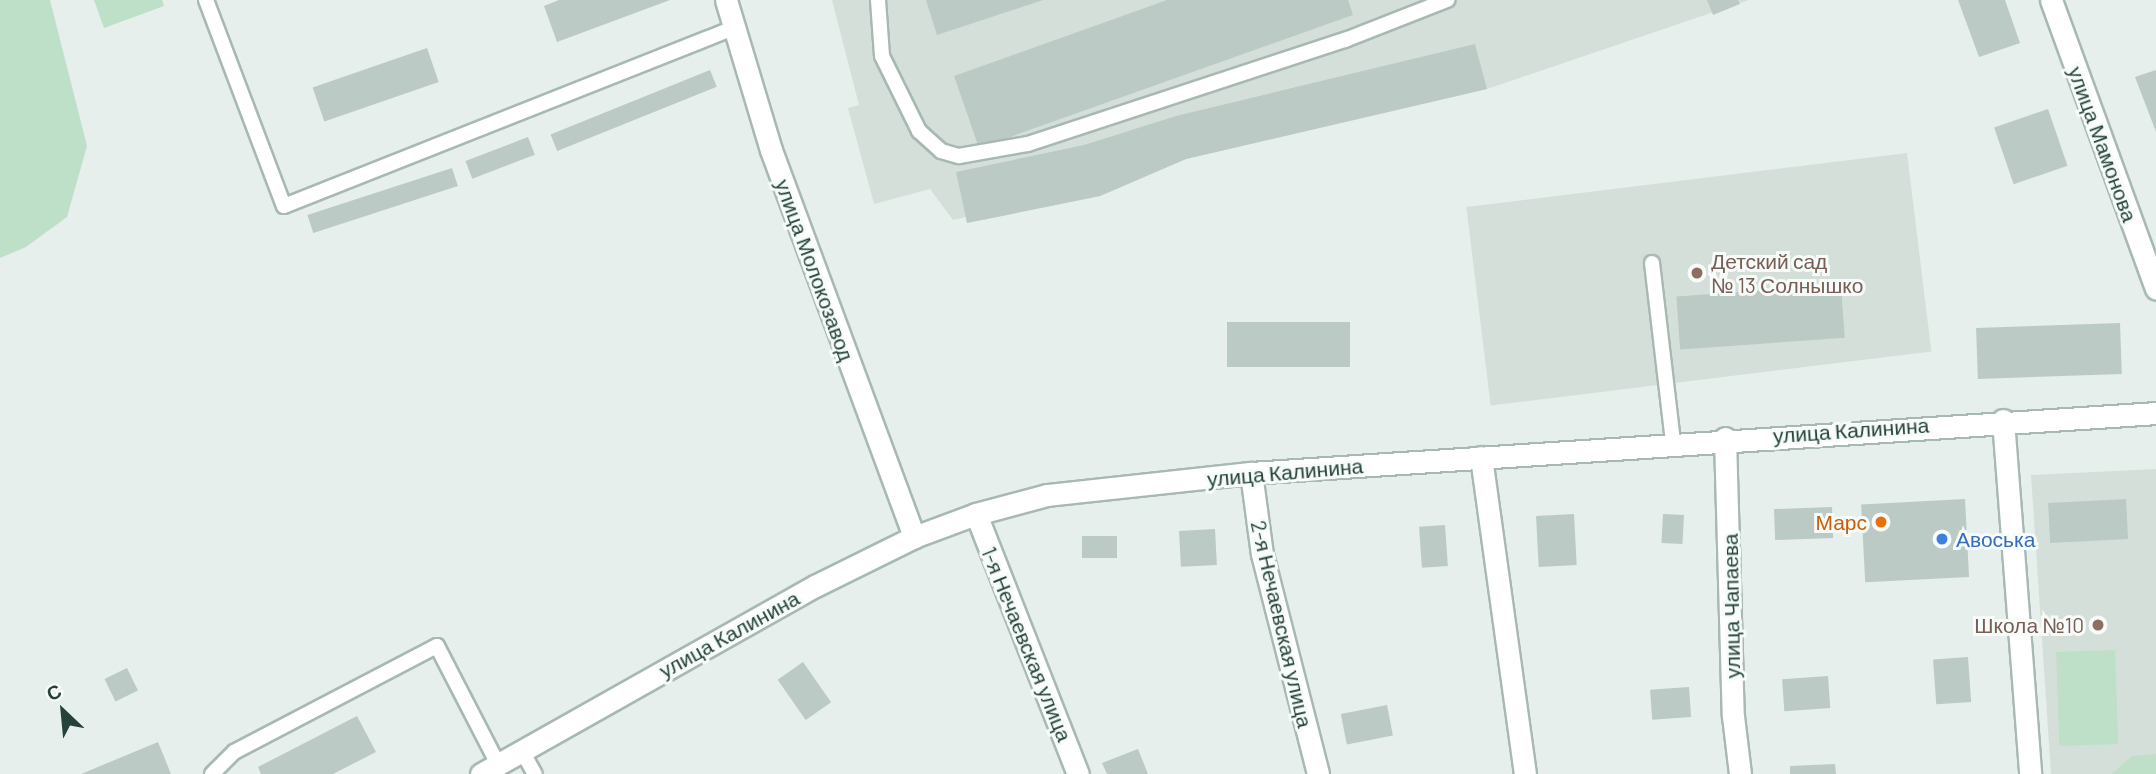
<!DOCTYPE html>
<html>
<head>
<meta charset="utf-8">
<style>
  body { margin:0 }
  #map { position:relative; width:2156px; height:774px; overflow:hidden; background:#e6efeb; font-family:Barlow,sans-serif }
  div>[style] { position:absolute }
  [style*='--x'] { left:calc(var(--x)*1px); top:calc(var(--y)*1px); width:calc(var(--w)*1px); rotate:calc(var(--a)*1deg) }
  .built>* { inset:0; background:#d4dfda; transform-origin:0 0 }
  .green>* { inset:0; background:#bfe0c8; transform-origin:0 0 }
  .building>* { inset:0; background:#bbcac4; transform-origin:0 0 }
  .roads { filter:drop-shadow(2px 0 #a8b8b2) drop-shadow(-2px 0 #a8b8b2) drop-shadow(0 2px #a8b8b2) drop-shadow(0 -2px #a8b8b2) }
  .lane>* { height:14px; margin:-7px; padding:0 7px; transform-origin:7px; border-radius:7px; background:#fff }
  .street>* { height:21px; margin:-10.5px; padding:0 10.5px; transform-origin:10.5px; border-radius:10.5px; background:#fff }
  .secondary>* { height:21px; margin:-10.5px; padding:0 10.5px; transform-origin:10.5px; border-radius:10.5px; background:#fff }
  .dots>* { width:19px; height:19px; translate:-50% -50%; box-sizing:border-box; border:4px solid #f7fbf9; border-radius:50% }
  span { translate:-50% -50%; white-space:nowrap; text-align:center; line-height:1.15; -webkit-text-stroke:6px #f7fbf9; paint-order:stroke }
  .street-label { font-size:21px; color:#24423a }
  .education-label { font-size:21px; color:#785e54 }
  .left { translate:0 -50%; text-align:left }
  .right { translate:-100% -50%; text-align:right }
  .food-label { font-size:21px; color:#c56008 }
  .shop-label { font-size:21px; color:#366cbe }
  .north { position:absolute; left:28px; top:676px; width:70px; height:70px; -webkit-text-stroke:5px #f7fbf9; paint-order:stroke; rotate:334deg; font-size:19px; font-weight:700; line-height:28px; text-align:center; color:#24423a }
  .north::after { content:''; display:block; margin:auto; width:24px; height:32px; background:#24423a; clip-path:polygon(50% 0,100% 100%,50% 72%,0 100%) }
</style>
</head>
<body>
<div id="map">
  <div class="built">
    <i style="clip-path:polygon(832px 0,1749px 0,1487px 89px,1186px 159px,1100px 196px,967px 223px,966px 217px,953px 220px,930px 189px,874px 204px,848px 108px,859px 105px)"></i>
    <i style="left:1907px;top:153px;width:200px;height:444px;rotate:83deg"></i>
    <i style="clip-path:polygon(2156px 469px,2156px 774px,2051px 774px,2031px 475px)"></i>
  </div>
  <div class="green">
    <i style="clip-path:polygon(0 0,50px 0,87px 146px,67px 217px,26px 247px,0 258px)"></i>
    <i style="clip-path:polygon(94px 0,162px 0,164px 6px,104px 28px)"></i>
    <i style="left:2115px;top:650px;width:94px;height:59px;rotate:88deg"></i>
    <i style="clip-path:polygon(2156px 754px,2156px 774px,2111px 774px,2132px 756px)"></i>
  </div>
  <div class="building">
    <i style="clip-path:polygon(559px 0,670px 0,557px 42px,544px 6px)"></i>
    <i style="clip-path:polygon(926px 0,1043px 0,937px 35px)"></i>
    <i style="clip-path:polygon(1167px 0,1348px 0,1353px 15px,979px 148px,954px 76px)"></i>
    <i style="clip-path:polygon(1707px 0,1738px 0,1740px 4px,1713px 15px)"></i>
    <i style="clip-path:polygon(1958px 0,2005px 0,2020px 43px,1979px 57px)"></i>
    <i style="clip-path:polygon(1475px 44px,1487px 89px,1186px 159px,1100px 196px,967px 223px,956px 172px,1084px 145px,1176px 116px)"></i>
    <i style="left:427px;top:48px;width:36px;height:121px;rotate:71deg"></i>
    <i style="left:710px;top:70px;width:18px;height:172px;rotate:68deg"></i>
    <i style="clip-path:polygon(2156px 70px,2156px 132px,2135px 77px)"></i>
    <i style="left:2048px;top:109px;width:60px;height:57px;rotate:71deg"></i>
    <i style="left:528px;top:137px;width:19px;height:67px;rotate:69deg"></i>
    <i style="left:452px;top:168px;width:19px;height:152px;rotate:72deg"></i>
    <i style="left:1841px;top:285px;width:53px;height:165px;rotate:86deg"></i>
    <i style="left:1350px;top:322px;width:45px;height:123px;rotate:90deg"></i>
    <i style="left:2120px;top:323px;width:51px;height:144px;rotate:88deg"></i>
    <i style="left:1965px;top:499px;width:78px;height:104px;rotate:87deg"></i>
    <i style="left:2126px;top:499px;width:40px;height:78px;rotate:87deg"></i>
    <i style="left:1832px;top:507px;width:31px;height:58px;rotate:88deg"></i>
    <i style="left:1574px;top:514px;width:51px;height:38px;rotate:87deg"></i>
    <i style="left:1663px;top:514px;width:21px;height:29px;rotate:3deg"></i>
    <i style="left:1445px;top:525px;width:41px;height:26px;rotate:86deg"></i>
    <i style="left:1215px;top:529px;width:36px;height:36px;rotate:87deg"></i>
    <i style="left:1082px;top:536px;width:35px;height:22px"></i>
    <i style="left:1968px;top:657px;width:45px;height:35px;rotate:86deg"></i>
    <i style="left:803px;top:662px;width:49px;height:31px;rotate:55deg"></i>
    <i style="left:127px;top:668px;width:25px;height:25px;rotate:64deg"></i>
    <i style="left:1828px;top:676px;width:32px;height:46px;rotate:86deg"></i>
    <i style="left:1689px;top:687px;width:30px;height:39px;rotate:86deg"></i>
    <i style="left:1387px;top:705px;width:31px;height:47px;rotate:79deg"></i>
    <i style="clip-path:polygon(357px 716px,376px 752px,333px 774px,261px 774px,258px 767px)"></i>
    <i style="clip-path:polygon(158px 742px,171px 774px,81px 774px)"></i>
    <i style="clip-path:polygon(1138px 749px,1148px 774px,1107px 774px,1102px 763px)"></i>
    <i style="clip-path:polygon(1835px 764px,1836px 774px,1790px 774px,1790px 766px)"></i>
  </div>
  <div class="roads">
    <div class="lane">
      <i style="--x:206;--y:0;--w:220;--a:69.3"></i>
      <i style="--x:284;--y:206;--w:482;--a:-21.6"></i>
      <i style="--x:878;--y:0;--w:56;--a:85.9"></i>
      <i style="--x:882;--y:56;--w:84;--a:63.7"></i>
      <i style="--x:919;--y:131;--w:30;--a:42"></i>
      <i style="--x:941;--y:151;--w:19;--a:16"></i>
      <i style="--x:959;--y:156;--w:70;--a:-9.9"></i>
      <i style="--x:1028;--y:144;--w:334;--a:-18.2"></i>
      <i style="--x:1345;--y:40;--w:110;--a:-21.4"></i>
      <i style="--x:1652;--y:263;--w:180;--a:83.3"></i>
      <i style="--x:522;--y:751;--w:26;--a:61"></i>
      <i style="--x:212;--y:774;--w:31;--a:-45"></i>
      <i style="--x:234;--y:752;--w:229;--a:-27.6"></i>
      <i style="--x:437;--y:646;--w:133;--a:62.7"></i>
    </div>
    <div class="street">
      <i style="--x:726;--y:0;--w:157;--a:73.3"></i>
      <i style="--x:771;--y:150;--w:413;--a:69.7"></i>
      <i style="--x:2051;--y:0;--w:307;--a:70"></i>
      <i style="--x:2003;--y:420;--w:355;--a:85.6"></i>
      <i style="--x:1725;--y:438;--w:278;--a:88.4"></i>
      <i style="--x:1733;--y:716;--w:58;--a:83.1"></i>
      <i style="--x:1481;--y:457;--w:320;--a:82.1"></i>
      <i style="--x:1251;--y:473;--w:82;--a:82.3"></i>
      <i style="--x:1262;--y:554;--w:227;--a:75.7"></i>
      <i style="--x:976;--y:514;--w:279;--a:68.6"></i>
    </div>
    <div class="secondary">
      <i style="--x:481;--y:774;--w:383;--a:-29.4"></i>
      <i style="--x:815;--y:586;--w:110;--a:-26.3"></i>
      <i style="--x:914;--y:537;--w:66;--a:-20.4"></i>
      <i style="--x:976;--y:514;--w:73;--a:-15"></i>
      <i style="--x:1047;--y:495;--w:205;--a:-6.2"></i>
      <i style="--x:1251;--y:473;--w:907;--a:-3.79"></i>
    </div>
  </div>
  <div class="dots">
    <i style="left:1697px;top:273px;background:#8d6e63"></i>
    <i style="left:1881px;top:522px;background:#e8710a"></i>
    <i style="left:1942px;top:539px;background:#3f7fe0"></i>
    <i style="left:2098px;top:625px;background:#8d6e63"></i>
  </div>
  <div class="street-label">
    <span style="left:2103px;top:144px;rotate:70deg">улица Мамонова</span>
    <span style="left:815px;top:270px;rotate:70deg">улица Молокозавод</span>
    <span style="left:1851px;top:430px;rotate:-4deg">улица Калинина</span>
    <span style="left:1285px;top:472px;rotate:-5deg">улица Калинина</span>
    <span style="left:1731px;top:606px;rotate:-91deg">улица Чапаева</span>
    <span style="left:1282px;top:624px;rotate:77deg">2-я Нечаевская улица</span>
    <span style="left:729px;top:634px;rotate:-29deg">улица Калинина</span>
    <span style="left:1027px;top:644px;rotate:68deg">1-я Нечаевская улица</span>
  </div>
  <div class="education-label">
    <span class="left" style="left:1711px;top:273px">Детский сад<br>№ 13 Солнышко</span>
    <span class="right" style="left:2084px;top:625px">Школа №10</span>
  </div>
  <div class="food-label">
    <span class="right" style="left:1867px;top:522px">Марс</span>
  </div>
  <div class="shop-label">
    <span class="left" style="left:1956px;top:539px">Авоська</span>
  </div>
  <div class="north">С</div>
</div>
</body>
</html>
